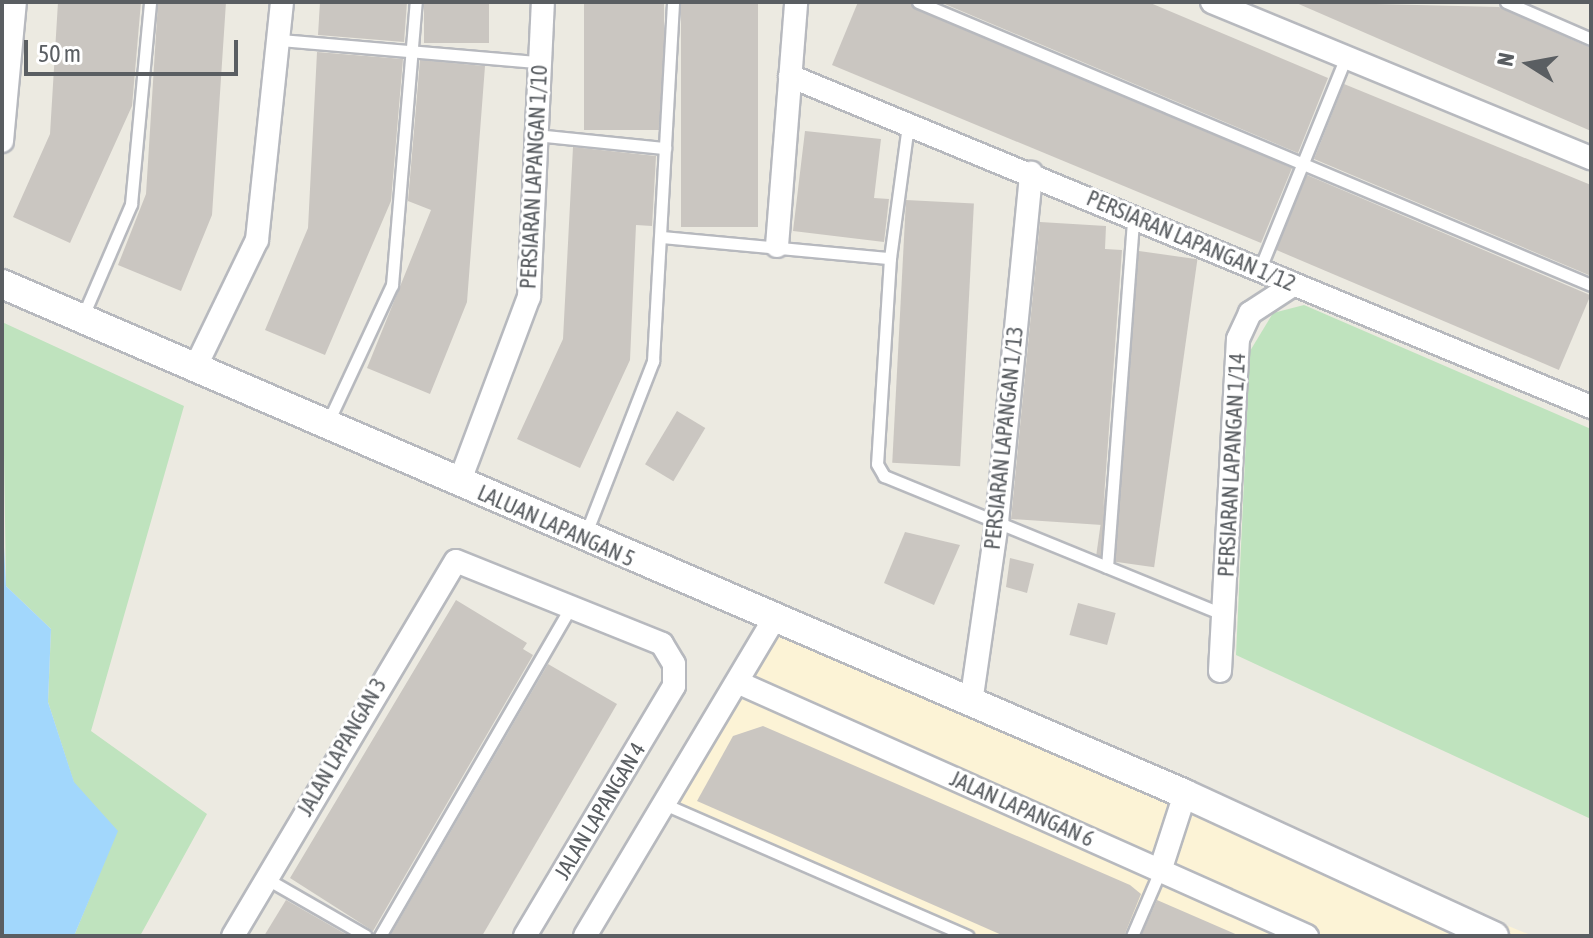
<!DOCTYPE html>
<html>
<head>
<meta charset="utf-8">
<style>
  body { margin:0 }
  #map { position:relative; width:1593px; height:938px; overflow:hidden; background:#eceae1; font-family:"Asap Condensed",sans-serif }
  div>[style] { position:absolute }
  [style*='--x'] { left:calc(var(--x)*1px); top:calc(var(--y)*1px); width:calc(var(--w)*1px); rotate:calc(var(--a)*1deg) }
  .commercial>* { inset:0; background:#fcf3d6 }
  .green>* { inset:0; background:#bfe3be }
  .water>* { inset:0; background:#a2d7fc }
  .building>* { inset:0; background:#cac6c1; transform-origin:0 0 }
  .roads { filter:drop-shadow(2px 0 #b7b9be) drop-shadow(-2px 0 #b7b9be) drop-shadow(0 2px #b7b9be) drop-shadow(0 -2px #b7b9be) }
  .service>* { height:11px; margin:-5.5px; padding:0 5.5px; transform-origin:5.5px; border-radius:5.5px; background:#fff }
  .minor>* { height:22px; margin:-11px; padding:0 11px; transform-origin:11px; border-radius:11px; background:#fff }
  .tertiary>* { height:28px; margin:-14px; padding:0 14px; transform-origin:14px; border-radius:14px; background:#fff }
  span { translate:-50% -50%; white-space:nowrap; text-align:center; line-height:1.15; -webkit-text-stroke:6px #fff; paint-order:stroke }
  .street-label { font-size:22px; color:#5a5e62 }
  .frame { position:absolute; inset:0; border:4px solid #5a5e62; pointer-events:none }
  .north { position:absolute; left:1489px; top:24px; width:80px; height:80px; -webkit-text-stroke:6px #fff; paint-order:stroke; rotate:281deg; font-size:22px; font-weight:700; line-height:32px; text-align:center; color:#5a5e62 }
  .north::after { content:''; display:block; margin:auto; width:28px; height:36px; background:#5a5e62; clip-path:polygon(50% 0,100% 100%,50% 72%,0 100%) }
  .scale { position:absolute; left:24px; top:40px; width:214px; height:36px; box-sizing:border-box; border:4px solid #5a5e62; border-top:0; padding-left:10px; font-size:24px; line-height:28px; white-space:nowrap; color:#5a5e62; -webkit-text-stroke:6px #fff; paint-order:stroke }
</style>
</head>
<body>
<div id="map">
  <div class="commercial">
    <i style="clip-path:polygon(771px 624px,1533px 936px,966px 936px,671px 808px)"></i>
  </div>
  <div class="green">
    <i style="clip-path:polygon(1304px 305px,1591px 429px,1591px 819px,1236px 655px,1250px 351px,1273px 313px)"></i>
    <i style="clip-path:polygon(2px 322px,184px 406px,91px 731px,207px 814px,140px 936px,74px 936px,117px 831px,74px 783px,48px 702px,51px 629px,6px 586px)"></i>
  </div>
  <div class="water">
    <i style="clip-path:polygon(2px 508px,6px 586px,51px 629px,48px 702px,74px 782px,118px 831px,74px 936px,2px 936px)"></i>
  </div>
  <div class="building">
    <i style="clip-path:polygon(58px 2px,141px 2px,132px 106px,70px 243px,13px 217px,50px 134px)"></i>
    <i style="clip-path:polygon(158px 2px,226px 2px,212px 215px,181px 291px,118px 265px,146px 194px)"></i>
    <i style="clip-path:polygon(320px 2px,407px 2px,404px 42px,318px 35px)"></i>
    <i style="left:424px;top:2px;width:65px;height:41px"></i>
    <i style="left:584px;top:2px;width:80px;height:128px"></i>
    <i style="left:681px;top:2px;width:77px;height:225px"></i>
    <i style="clip-path:polygon(858px 2px,910px 2px,1292px 168px,1261px 243px,832px 65px)"></i>
    <i style="clip-path:polygon(940px 2px,1148px 2px,1328px 78px,1298px 153px)"></i>
    <i style="clip-path:polygon(1294px 2px,1499px 7px,1591px 48px,1591px 131px)"></i>
    <i style="clip-path:polygon(317px 52px,403px 59px,391px 201px,325px 355px,265px 330px,308px 228px)"></i>
    <i style="clip-path:polygon(420px 60px,485px 66px,467px 302px,430px 394px,367px 368px,431px 210px,408px 201px)"></i>
    <i style="clip-path:polygon(1344px 84px,1591px 185px,1591px 276px,1314px 159px)"></i>
    <i style="clip-path:polygon(805px 131px,881px 139px,874px 198px,889px 199px,884px 242px,793px 231px)"></i>
    <i style="clip-path:polygon(573px 147px,656px 156px,652px 226px,636px 225px,630px 360px,580px 468px,517px 439px,563px 339px)"></i>
    <i style="left:1307px;top:175px;width:308px;height:81px;rotate:23deg"></i>
    <i style="left:906px;top:200px;width:68px;height:263px;rotate:3deg"></i>
    <i style="clip-path:polygon(1040px 222px,1106px 226px,1105px 249px,1122px 250px,1102px 525px,1011px 519px)"></i>
    <i style="left:1139px;top:251px;width:59px;height:311px;rotate:8deg"></i>
    <i style="left:677px;top:411px;width:33px;height:62px;rotate:31deg"></i>
    <i style="clip-path:polygon(905px 532px,960px 545px,934px 605px,884px 583px)"></i>
    <i style="clip-path:polygon(1010px 558px,1034px 564px,1027px 593px,1006px 587px)"></i>
    <i style="clip-path:polygon(456px 600px,527px 643px,523px 649px,533px 655px,373px 931px,290px 878px)"></i>
    <i style="left:1078px;top:603px;width:39px;height:33px;rotate:15deg"></i>
    <i style="clip-path:polygon(548px 664px,617px 704px,482px 936px,390px 936px)"></i>
    <i style="clip-path:polygon(763px 726px,1130px 885px,1141px 894px,1124px 936px,1004px 936px,697px 801px,733px 736px)"></i>
    <i style="clip-path:polygon(286px 900px,349px 936px,264px 936px)"></i>
    <i style="clip-path:polygon(1157px 900px,1240px 936px,1141px 936px)"></i>
  </div>
  <div class="roads">
    <div class="service">
      <i style="--x:918;--y:2;--w:730;--a:22.81"></i>
      <i style="--x:1506;--y:2;--w:93;--a:23.5"></i>
      <i style="--x:280;--y:40;--w:260;--a:4.9"></i>
      <i style="--x:536;--y:135;--w:130;--a:5.8"></i>
      <i style="--x:662;--y:237;--w:229;--a:5.3"></i>
      <i style="--x:890;--y:258;--w:206;--a:93.6"></i>
      <i style="--x:877;--y:464;--w:14;--a:60"></i>
      <i style="--x:884;--y:476;--w:366;--a:22.2"></i>
      <i style="--x:890;--y:258;--w:134;--a:-82.3"></i>
      <i style="--x:1259;--y:271;--w:229;--a:-67.9"></i>
      <i style="--x:82;--y:318;--w:124;--a:-66.7"></i>
      <i style="--x:131;--y:204;--w:203;--a:-84.6"></i>
      <i style="--x:328;--y:422;--w:151;--a:-65"></i>
      <i style="--x:392;--y:285;--w:284;--a:-85.2"></i>
      <i style="--x:586;--y:533;--w:185;--a:-68.7"></i>
      <i style="--x:653;--y:361;--w:360;--a:-86.8"></i>
      <i style="--x:1107;--y:567;--w:350;--a:-85.7"></i>
      <i style="--x:664;--y:804;--w:331;--a:23.5"></i>
      <i style="--x:267;--y:879;--w:114;--a:29.9"></i>
      <i style="--x:380;--y:936;--w:380;--a:-59.9"></i>
      <i style="--x:1132;--y:936;--w:71;--a:-66.7"></i>
    </div>
    <div class="minor">
      <i style="--x:1212;--y:2;--w:410;--a:22.4"></i>
      <i style="--x:790;--y:76;--w:867;--a:22.45"></i>
      <i style="--x:2;--y:141;--w:140;--a:-84.7"></i>
      <i style="--x:777;--y:246;--w:245;--a:-85.5"></i>
      <i style="--x:195;--y:368;--w:142;--a:-64.2"></i>
      <i style="--x:257;--y:240;--w:239;--a:-84"></i>
      <i style="--x:459;--y:483;--w:199;--a:-69.4"></i>
      <i style="--x:529;--y:297;--w:295;--a:-87.3"></i>
      <i style="--x:1220;--y:671;--w:332;--a:-86.9"></i>
      <i style="--x:1238;--y:339;--w:29;--a:-65"></i>
      <i style="--x:1250;--y:313;--w:51;--a:-33.1"></i>
      <i style="--x:737;--y:682;--w:624;--a:24.02"></i>
      <i style="--x:971;--y:703;--w:183;--a:-81.8"></i>
      <i style="--x:997;--y:522;--w:351;--a:-84.4"></i>
      <i style="--x:1160;--y:871;--w:81;--a:-72"></i>
      <i style="--x:233;--y:936;--w:436;--a:-59.3"></i>
      <i style="--x:456;--y:561;--w:222;--a:21.9"></i>
      <i style="--x:662;--y:644;--w:23;--a:59"></i>
      <i style="--x:674;--y:664;--w:22;--a:90"></i>
      <i style="--x:674;--y:686;--w:291;--a:120.8"></i>
      <i style="--x:585;--y:936;--w:367;--a:-59.2"></i>
    </div>
    <div class="tertiary">
      <i style="--x:2;--y:284;--w:1288;--a:23.32"></i>
      <i style="--x:1185;--y:794;--w:340;--a:24.7"></i>
    </div>
  </div>
  <div class="street-label">
    <span style="left:534px;top:177px;rotate:-87deg">PERSIARAN LAPANGAN 1/10</span>
    <span style="left:1191px;top:241px;rotate:23deg">PERSIARAN LAPANGAN 1/12</span>
    <span style="left:1004px;top:438px;rotate:-84deg">PERSIARAN LAPANGAN 1/13</span>
    <span style="left:1232px;top:465px;rotate:-87deg">PERSIARAN LAPANGAN 1/14</span>
    <span style="left:556px;top:526px;rotate:24deg">LALUAN LAPANGAN 5</span>
    <span style="left:342px;top:747px;rotate:-60deg">JALAN LAPANGAN 3</span>
    <span style="left:1022px;top:809px;rotate:24deg">JALAN LAPANGAN 6</span>
    <span style="left:600px;top:811px;rotate:-59deg">JALAN LAPANGAN 4</span>
  </div>
  <div class="frame"></div>
  <div class="north">N</div>
  <div class="scale">50 m</div>
</div>
</body>
</html>
